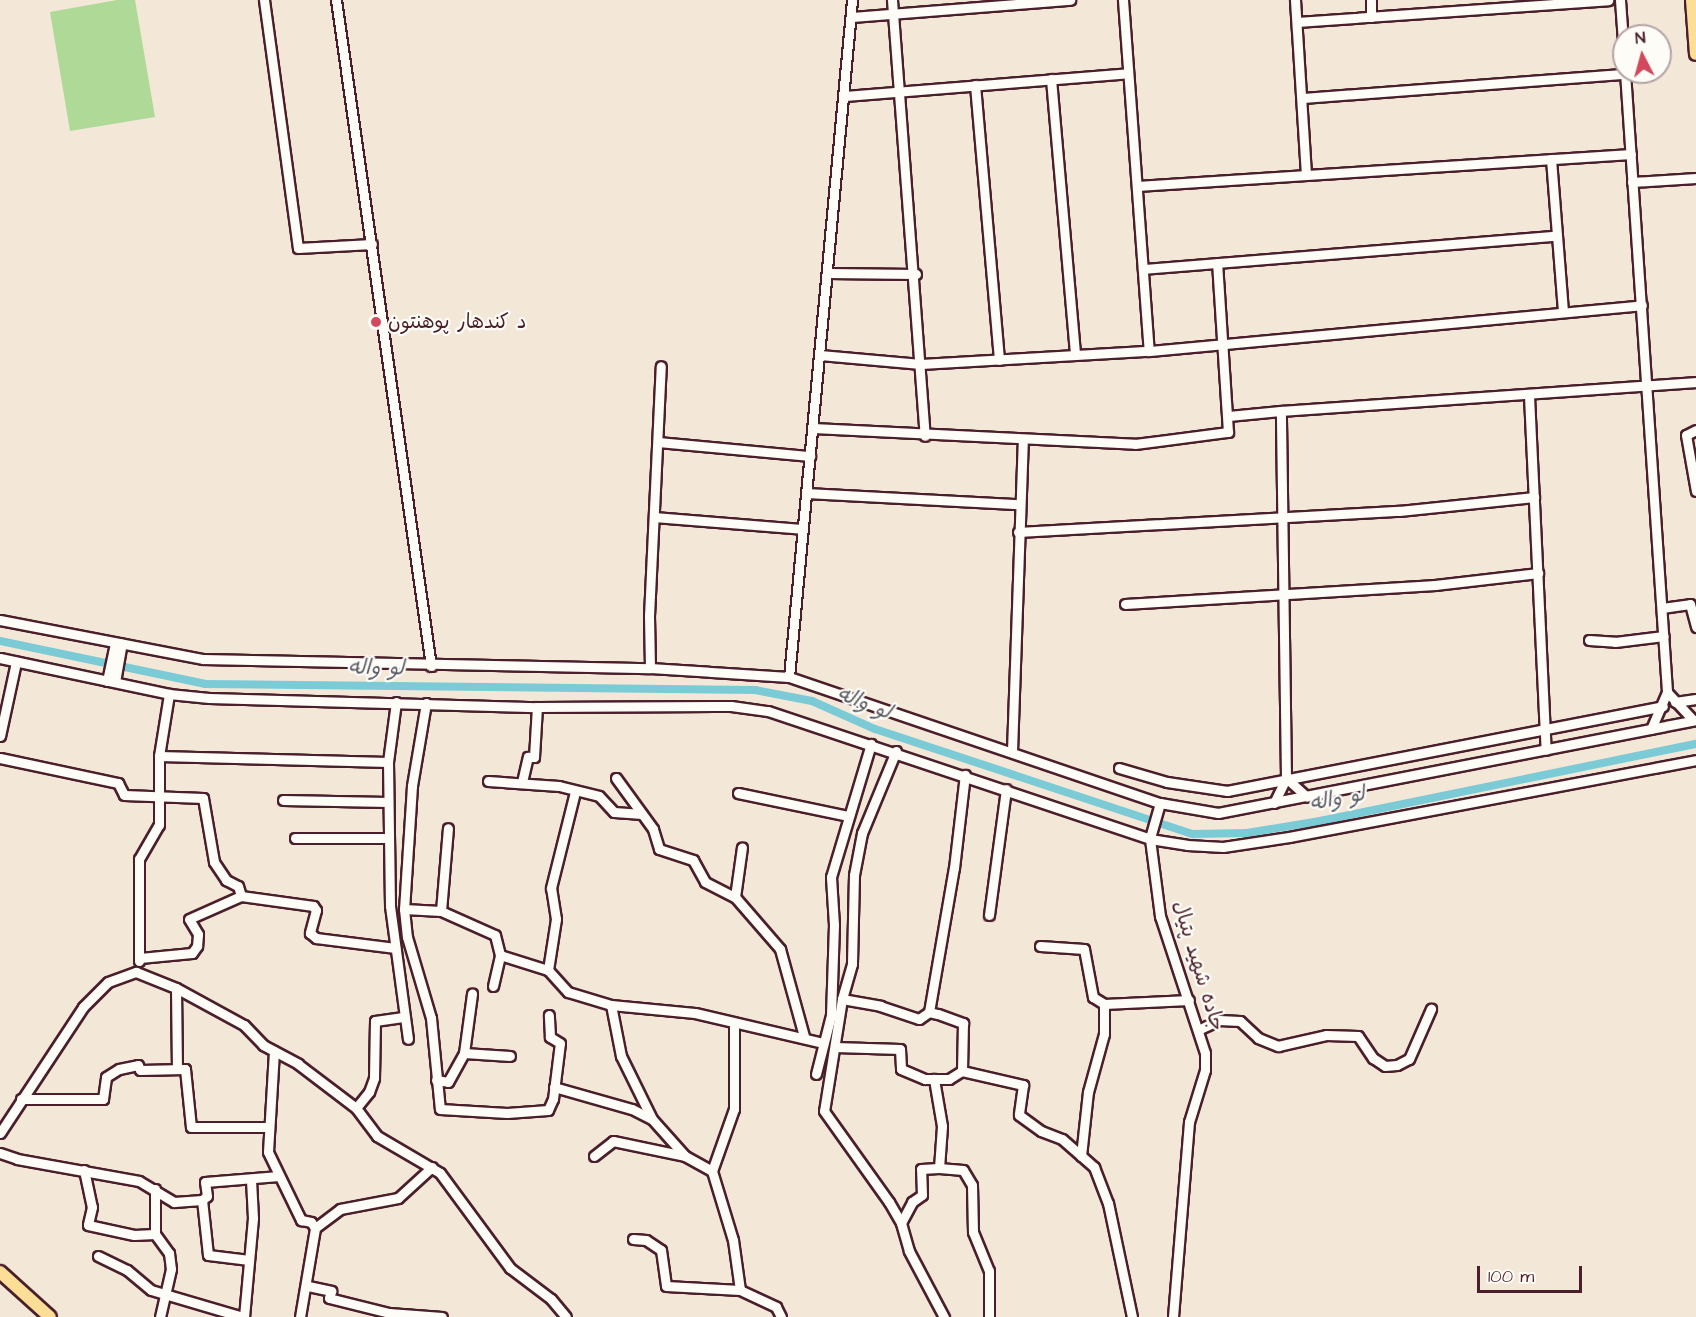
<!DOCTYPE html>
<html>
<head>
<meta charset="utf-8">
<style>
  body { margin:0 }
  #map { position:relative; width:1696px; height:1317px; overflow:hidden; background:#f3e7d7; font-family:"Architects Daughter","Playpen Sans Arabic",sans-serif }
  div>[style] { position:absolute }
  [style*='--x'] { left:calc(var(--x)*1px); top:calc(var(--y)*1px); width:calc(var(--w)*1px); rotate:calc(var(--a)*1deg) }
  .green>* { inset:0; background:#aed996 }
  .canal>* { height:8px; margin:-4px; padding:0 4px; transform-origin:4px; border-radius:4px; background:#7bcbd7 }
  .roads { filter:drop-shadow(2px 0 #4a1f2b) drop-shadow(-2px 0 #4a1f2b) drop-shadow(0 2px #4a1f2b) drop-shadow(0 -2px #4a1f2b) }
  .minor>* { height:9px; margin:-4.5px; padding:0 4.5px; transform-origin:4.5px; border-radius:4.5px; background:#fdfcf7 }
  .major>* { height:12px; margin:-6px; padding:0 6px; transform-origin:6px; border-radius:6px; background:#fdde96 }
  .dots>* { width:16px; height:16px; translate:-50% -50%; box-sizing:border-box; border:3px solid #fdfcf7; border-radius:50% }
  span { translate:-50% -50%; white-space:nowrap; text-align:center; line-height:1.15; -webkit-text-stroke:4.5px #fdfcf7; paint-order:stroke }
  .poi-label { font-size:20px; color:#4a1f2b }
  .left { translate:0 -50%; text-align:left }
  .street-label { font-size:20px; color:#4a1f2b }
  .water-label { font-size:21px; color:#5b5b67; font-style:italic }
  .north { position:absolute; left:1612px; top:24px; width:60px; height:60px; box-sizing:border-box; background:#fdfcf7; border:2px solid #b5a4a5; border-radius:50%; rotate:354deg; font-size:16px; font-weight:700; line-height:24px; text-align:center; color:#4a1f2b }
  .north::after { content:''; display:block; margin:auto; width:21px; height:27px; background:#d1495b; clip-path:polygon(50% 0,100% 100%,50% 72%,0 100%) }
  .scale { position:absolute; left:1477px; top:1266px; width:105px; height:27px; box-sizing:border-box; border:3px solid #4a1f2b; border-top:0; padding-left:8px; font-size:18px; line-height:21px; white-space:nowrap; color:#4a1f2b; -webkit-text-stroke:4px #fdfcf7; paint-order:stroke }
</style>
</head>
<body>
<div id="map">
  <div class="green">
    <i style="clip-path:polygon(117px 0,135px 0,155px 117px,70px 131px,50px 12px)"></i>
  </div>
  <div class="canal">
    <i style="--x:0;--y:641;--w:209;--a:11.8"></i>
    <i style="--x:205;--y:684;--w:550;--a:0.63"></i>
    <i style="--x:755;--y:690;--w:58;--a:10.9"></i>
    <i style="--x:812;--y:701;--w:69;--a:24"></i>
    <i style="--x:875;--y:729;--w:335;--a:18.3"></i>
    <i style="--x:1193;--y:834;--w:54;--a:-1.1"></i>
    <i style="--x:1247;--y:833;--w:74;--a:-9.3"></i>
    <i style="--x:1320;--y:821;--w:384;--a:-11.6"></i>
  </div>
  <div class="roads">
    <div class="minor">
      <i style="--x:264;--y:0;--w:250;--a:82.2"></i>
      <i style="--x:298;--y:248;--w:74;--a:-3.1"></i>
      <i style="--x:336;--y:0;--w:673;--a:81.88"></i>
      <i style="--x:892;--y:0;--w:437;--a:85.7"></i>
      <i style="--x:1123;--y:0;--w:352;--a:85.8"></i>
      <i style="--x:1295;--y:0;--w:175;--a:86.4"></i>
      <i style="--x:1371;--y:0;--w:17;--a:90"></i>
      <i style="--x:1620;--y:0;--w:56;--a:85.9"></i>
      <i style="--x:852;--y:17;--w:219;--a:-4.5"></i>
      <i style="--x:1297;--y:22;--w:312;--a:-4"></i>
      <i style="--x:1625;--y:72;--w:621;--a:86.12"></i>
      <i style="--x:1667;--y:692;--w:40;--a:113.4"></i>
      <i style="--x:1051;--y:79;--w:277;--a:85"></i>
      <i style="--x:975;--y:85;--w:276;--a:85"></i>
      <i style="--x:845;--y:96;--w:284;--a:-4.6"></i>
      <i style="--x:1303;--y:98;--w:323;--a:-4.3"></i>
      <i style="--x:1551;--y:159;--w:152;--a:85.5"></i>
      <i style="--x:1632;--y:182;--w:64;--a:-3.6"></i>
      <i style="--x:1137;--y:186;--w:495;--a:-3.7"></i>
      <i style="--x:1143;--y:269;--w:415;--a:-4.6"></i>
      <i style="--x:828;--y:273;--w:88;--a:0.7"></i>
      <i style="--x:820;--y:355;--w:101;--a:5.1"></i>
      <i style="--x:921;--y:364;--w:228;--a:-3.3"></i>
      <i style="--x:1149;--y:351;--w:495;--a:-5.3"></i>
      <i style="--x:1529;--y:396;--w:354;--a:87.3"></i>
      <i style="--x:1228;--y:416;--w:53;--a:-5.4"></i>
      <i style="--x:813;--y:428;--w:322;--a:2.8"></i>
      <i style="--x:1135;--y:444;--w:94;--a:-7.4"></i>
      <i style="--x:1228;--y:432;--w:169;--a:-93.7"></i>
      <i style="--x:1696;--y:430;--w:11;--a:153"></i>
      <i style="--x:1686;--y:435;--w:57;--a:79.9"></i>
      <i style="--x:658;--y:442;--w:153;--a:5.3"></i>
      <i style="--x:806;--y:493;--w:213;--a:3"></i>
      <i style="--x:654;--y:517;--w:148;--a:4.6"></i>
      <i style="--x:1018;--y:532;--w:382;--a:-3.2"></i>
      <i style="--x:1399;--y:511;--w:136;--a:-5.9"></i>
      <i style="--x:1125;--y:604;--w:311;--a:-3.5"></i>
      <i style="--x:1435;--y:585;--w:104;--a:-6.6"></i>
      <i style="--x:1662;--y:608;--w:28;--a:-8"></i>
      <i style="--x:1690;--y:604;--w:24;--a:75"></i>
      <i style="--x:0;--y:620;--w:207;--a:10.9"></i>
      <i style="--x:203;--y:659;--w:447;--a:1.2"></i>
      <i style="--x:650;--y:668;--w:139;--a:3.7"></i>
      <i style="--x:789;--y:677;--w:392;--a:18.8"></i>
      <i style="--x:1160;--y:803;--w:59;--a:9.8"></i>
      <i style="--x:1218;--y:813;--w:487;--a:-11"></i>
      <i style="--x:1589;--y:640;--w:26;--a:4"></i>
      <i style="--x:1615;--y:642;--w:49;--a:-7"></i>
      <i style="--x:0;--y:658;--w:173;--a:12"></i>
      <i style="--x:169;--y:694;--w:40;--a:5.7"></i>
      <i style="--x:209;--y:698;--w:328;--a:1.6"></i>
      <i style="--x:537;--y:707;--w:194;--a:-0.3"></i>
      <i style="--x:731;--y:706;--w:37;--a:8"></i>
      <i style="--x:768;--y:711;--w:403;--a:18.5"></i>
      <i style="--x:1150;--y:839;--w:37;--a:9"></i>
      <i style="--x:1187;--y:845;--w:36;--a:3"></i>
      <i style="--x:1223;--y:847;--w:67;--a:-8.6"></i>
      <i style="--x:1289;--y:837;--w:414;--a:-10.7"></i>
      <i style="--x:650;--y:668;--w:52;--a:-91.1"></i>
      <i style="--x:649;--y:616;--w:250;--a:-87.3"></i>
      <i style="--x:789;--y:677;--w:680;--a:-84.68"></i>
      <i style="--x:107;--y:681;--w:39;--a:-78"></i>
      <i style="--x:115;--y:682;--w:39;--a:-80"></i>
      <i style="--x:1667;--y:692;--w:38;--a:47"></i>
      <i style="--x:396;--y:702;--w:61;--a:97.6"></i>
      <i style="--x:388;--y:762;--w:144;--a:89.2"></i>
      <i style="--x:390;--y:906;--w:134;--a:82.3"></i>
      <i style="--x:1675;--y:702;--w:21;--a:-8"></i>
      <i style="--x:426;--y:703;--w:84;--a:99.6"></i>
      <i style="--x:412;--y:786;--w:123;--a:93.7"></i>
      <i style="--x:404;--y:909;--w:28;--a:84"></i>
      <i style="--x:407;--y:937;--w:84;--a:73.5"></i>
      <i style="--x:431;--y:1018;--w:91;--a:84.4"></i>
      <i style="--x:440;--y:1109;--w:67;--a:3.4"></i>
      <i style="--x:507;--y:1113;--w:41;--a:-4.2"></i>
      <i style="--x:548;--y:1110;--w:12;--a:-66"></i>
      <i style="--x:553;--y:1099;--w:56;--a:-82.9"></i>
      <i style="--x:560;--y:1043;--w:12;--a:-149"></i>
      <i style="--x:550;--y:1037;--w:22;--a:-93"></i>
      <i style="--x:0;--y:736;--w:76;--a:-77.8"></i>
      <i style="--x:896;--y:751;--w:89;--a:112.5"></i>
      <i style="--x:862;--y:833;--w:43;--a:100.8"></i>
      <i style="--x:854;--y:875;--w:89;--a:91.3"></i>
      <i style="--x:852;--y:964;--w:36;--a:106"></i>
      <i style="--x:842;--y:999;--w:113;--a:99.1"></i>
      <i style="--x:824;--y:1111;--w:112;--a:54.5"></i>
      <i style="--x:889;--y:1202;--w:24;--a:60"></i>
      <i style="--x:901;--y:1223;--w:29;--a:74"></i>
      <i style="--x:909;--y:1251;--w:75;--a:62.1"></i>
      <i style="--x:1012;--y:751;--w:310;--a:-88"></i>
      <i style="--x:159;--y:756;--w:229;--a:1.5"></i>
      <i style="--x:0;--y:758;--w:121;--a:12"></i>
      <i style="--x:118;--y:783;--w:13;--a:63"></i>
      <i style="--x:124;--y:795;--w:79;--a:2.2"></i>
      <i style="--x:203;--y:798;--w:65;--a:80.2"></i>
      <i style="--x:214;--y:862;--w:22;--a:56"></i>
      <i style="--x:226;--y:880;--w:13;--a:27"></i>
      <i style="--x:238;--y:886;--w:10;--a:73"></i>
      <i style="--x:1119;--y:768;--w:50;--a:16.3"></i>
      <i style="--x:1167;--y:782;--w:61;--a:8.5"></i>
      <i style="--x:1227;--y:791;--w:444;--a:-11"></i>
      <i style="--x:616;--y:778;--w:63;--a:54"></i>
      <i style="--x:653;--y:829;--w:21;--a:73"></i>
      <i style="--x:659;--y:849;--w:36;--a:18"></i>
      <i style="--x:693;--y:860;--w:25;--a:61"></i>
      <i style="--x:705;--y:882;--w:34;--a:27"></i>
      <i style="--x:735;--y:897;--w:69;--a:49.1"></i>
      <i style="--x:780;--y:949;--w:90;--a:74.6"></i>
      <i style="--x:1286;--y:778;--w:28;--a:42"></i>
      <i style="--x:488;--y:781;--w:71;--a:4"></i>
      <i style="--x:559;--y:786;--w:41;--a:14"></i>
      <i style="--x:599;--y:796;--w:22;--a:47"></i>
      <i style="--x:614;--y:812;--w:28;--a:4"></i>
      <i style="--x:522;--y:782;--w:26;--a:-77"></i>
      <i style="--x:528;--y:757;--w:6;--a:0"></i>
      <i style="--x:534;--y:757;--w:50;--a:-86.6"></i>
      <i style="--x:738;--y:793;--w:112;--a:11.8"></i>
      <i style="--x:283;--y:800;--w:105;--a:1.1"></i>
      <i style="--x:1160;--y:803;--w:37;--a:106"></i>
      <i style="--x:1150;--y:839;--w:78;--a:82.6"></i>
      <i style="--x:1160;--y:916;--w:144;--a:71.8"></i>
      <i style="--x:1205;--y:1053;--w:17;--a:90"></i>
      <i style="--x:1205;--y:1070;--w:54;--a:107.1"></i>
      <i style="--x:1189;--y:1122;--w:196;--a:94.7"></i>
      <i style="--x:1274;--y:803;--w:28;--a:-64"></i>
      <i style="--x:1286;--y:778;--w:367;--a:-90.8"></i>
      <i style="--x:1281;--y:411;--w:416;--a:-4"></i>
      <i style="--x:295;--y:838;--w:94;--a:0"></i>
      <i style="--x:735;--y:897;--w:50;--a:-82"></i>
      <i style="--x:404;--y:909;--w:37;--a:3"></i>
      <i style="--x:441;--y:911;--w:59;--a:24"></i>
      <i style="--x:495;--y:935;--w:21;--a:76"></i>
      <i style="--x:500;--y:955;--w:50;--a:17.4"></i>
      <i style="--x:548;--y:970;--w:30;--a:48"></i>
      <i style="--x:568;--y:992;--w:45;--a:16.8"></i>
      <i style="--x:611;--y:1005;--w:84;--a:5.4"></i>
      <i style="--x:695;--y:1013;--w:131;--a:13.2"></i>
      <i style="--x:441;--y:911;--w:83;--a:-85.2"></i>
      <i style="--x:989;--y:915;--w:127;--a:-82.3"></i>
      <i style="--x:1040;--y:946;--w:44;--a:3.9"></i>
      <i style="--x:1084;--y:949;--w:49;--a:79.4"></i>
      <i style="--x:1093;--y:997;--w:13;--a:32"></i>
      <i style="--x:1104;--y:1004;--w:85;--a:-2.7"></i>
      <i style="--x:140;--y:958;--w:52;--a:-5.5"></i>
      <i style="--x:192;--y:953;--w:9;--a:-54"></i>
      <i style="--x:197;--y:946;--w:12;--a:-85"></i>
      <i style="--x:198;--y:934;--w:17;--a:-121"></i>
      <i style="--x:189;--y:919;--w:57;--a:-23.9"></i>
      <i style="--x:241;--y:896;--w:73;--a:7.9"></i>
      <i style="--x:313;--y:906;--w:5;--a:53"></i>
      <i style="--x:316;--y:910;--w:24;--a:105"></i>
      <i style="--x:310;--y:933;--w:8;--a:40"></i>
      <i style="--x:316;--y:938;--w:80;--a:7.2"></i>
      <i style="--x:139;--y:961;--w:102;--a:-90"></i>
      <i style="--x:139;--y:859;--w:39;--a:-60"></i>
      <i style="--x:159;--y:825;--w:69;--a:-90"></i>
      <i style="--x:159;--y:756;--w:63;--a:-80.8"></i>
      <i style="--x:548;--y:970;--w:52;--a:-81.1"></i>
      <i style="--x:556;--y:919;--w:31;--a:-99"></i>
      <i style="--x:551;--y:888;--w:99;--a:-76"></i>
      <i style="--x:493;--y:986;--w:32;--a:-77"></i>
      <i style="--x:176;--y:988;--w:81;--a:89.3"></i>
      <i style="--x:842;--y:999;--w:39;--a:10"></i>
      <i style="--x:880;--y:1006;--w:41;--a:18.4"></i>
      <i style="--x:919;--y:1019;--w:12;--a:-35"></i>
      <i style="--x:929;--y:1012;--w:9;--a:13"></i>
      <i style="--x:938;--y:1014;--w:27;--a:20"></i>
      <i style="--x:963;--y:1023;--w:48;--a:91.2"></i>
      <i style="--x:611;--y:1005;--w:52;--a:78.9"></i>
      <i style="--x:621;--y:1056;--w:70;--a:63.8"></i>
      <i style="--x:929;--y:1012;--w:146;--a:-80.2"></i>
      <i style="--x:954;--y:868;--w:94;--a:-83.3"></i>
      <i style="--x:1200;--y:1029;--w:21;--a:-25"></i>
      <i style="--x:1219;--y:1020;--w:21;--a:3"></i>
      <i style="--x:1240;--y:1021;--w:25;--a:43"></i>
      <i style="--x:1258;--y:1038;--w:22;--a:22"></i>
      <i style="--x:1278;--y:1046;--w:49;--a:-12.9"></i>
      <i style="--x:1326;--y:1035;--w:32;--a:2"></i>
      <i style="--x:1358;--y:1036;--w:27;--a:56"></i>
      <i style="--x:1373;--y:1058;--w:14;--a:34"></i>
      <i style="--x:1385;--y:1066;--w:12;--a:-5"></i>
      <i style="--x:1397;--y:1065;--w:13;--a:-27"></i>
      <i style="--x:1409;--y:1059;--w:55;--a:-66.3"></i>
      <i style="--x:835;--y:1047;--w:65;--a:1.8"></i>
      <i style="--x:900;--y:1049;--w:20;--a:87"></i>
      <i style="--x:901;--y:1069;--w:26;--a:23"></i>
      <i style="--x:925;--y:1079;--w:24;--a:0"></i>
      <i style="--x:949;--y:1079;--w:15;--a:-32"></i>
      <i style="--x:962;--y:1071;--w:63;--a:12.9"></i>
      <i style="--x:1023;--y:1085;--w:30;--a:98"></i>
      <i style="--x:1019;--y:1115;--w:27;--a:36"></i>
      <i style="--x:1041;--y:1131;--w:22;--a:21"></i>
      <i style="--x:1062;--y:1139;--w:43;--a:41.2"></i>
      <i style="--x:1094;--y:1167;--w:39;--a:69"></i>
      <i style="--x:1108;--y:1203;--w:116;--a:78.1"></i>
      <i style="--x:274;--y:1051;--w:101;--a:93.4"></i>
      <i style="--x:268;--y:1152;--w:76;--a:64.1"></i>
      <i style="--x:301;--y:1220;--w:10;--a:11"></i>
      <i style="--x:311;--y:1222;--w:7;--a:56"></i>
      <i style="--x:464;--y:1053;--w:46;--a:3.7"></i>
      <i style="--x:816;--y:1074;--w:61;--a:-75.7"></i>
      <i style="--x:831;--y:1015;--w:90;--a:-88.1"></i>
      <i style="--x:834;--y:925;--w:48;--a:-93.6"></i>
      <i style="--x:831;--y:877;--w:139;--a:-73.3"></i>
      <i style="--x:436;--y:1080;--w:12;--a:9"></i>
      <i style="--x:448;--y:1082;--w:33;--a:-61"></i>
      <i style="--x:464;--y:1053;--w:60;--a:-82.3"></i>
      <i style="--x:554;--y:1087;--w:81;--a:15.8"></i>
      <i style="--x:632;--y:1109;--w:22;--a:27"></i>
      <i style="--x:652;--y:1119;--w:50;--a:48.3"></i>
      <i style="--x:685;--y:1156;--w:31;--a:29"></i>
      <i style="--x:712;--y:1171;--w:72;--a:73.1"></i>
      <i style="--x:733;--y:1240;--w:50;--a:82"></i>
      <i style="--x:21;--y:1099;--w:82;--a:0"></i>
      <i style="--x:103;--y:1099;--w:22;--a:-82"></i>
      <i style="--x:106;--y:1077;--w:15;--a:-32"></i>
      <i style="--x:119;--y:1069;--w:19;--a:-12"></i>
      <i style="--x:138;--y:1065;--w:5;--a:68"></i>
      <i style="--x:140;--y:1070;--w:45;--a:-1.3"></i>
      <i style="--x:185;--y:1069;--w:58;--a:84.1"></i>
      <i style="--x:191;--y:1127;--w:76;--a:0"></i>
      <i style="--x:356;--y:1108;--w:21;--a:-51"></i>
      <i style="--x:369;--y:1092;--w:15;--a:-70"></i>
      <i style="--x:374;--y:1078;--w:57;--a:-89"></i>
      <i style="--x:375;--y:1021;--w:30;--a:-8"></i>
      <i style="--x:0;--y:1133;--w:151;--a:-56.6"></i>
      <i style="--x:83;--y:1007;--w:35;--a:-45"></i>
      <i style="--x:108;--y:982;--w:30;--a:-20"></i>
      <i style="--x:136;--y:972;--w:43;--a:21.8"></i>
      <i style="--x:176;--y:988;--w:77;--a:28.6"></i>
      <i style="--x:244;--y:1025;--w:28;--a:46"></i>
      <i style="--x:263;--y:1045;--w:40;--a:28"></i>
      <i style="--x:298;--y:1064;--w:73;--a:37.2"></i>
      <i style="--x:356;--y:1108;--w:35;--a:53"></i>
      <i style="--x:377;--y:1136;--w:73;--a:30.4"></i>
      <i style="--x:440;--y:1173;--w:118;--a:53.6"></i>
      <i style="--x:510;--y:1268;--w:51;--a:37.1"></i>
      <i style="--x:551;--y:1299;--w:23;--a:50"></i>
      <i style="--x:0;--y:1153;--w:18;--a:19"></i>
      <i style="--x:17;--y:1159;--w:124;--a:10.2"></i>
      <i style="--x:139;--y:1181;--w:41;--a:31"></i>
      <i style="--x:174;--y:1202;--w:28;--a:-4"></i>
      <i style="--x:594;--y:1156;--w:24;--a:-38"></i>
      <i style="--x:613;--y:1141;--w:74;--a:11.8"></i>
      <i style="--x:1081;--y:1156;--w:64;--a:-83.8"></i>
      <i style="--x:1088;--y:1092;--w:60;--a:-74.6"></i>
      <i style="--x:1104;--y:1034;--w:30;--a:-90"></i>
      <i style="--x:939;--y:1168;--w:24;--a:5"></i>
      <i style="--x:963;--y:1170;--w:17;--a:59"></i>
      <i style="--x:972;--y:1185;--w:47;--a:88.8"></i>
      <i style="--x:973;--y:1232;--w:42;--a:67.7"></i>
      <i style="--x:989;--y:1271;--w:46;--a:90"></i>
      <i style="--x:84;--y:1170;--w:38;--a:78"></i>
      <i style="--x:92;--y:1207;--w:18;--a:103"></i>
      <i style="--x:88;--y:1225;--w:47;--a:12.3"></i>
      <i style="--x:134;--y:1235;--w:21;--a:-3"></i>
      <i style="--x:712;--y:1171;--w:66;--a:-70.5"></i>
      <i style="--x:734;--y:1109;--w:86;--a:-90"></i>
      <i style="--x:155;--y:1189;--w:45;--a:90"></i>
      <i style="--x:155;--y:1234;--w:24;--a:54"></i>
      <i style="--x:169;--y:1253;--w:16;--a:83"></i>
      <i style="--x:171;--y:1269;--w:49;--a:102.9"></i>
      <i style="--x:901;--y:1223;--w:24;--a:-62"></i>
      <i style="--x:912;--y:1202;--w:12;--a:-35"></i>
      <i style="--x:922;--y:1195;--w:26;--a:-92"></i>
      <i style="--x:921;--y:1169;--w:18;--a:-3"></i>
      <i style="--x:939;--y:1168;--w:42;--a:-85.9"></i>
      <i style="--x:942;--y:1126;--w:48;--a:-99.7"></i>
      <i style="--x:633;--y:1239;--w:13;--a:4"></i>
      <i style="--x:646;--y:1240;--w:18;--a:34"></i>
      <i style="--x:661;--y:1250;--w:36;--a:82"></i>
      <i style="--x:666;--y:1286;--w:74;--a:3.1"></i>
      <i style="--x:740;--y:1290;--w:40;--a:25"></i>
      <i style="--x:776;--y:1307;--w:11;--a:63"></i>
      <i style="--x:98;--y:1256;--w:32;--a:26"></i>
      <i style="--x:127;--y:1270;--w:31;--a:40"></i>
      <i style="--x:151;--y:1290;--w:96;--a:16.4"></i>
      <i style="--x:249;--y:1260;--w:41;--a:-173"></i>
      <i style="--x:208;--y:1255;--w:55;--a:-96.2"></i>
      <i style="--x:202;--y:1200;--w:6;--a:-39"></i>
      <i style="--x:207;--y:1196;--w:14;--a:-98"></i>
      <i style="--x:205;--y:1182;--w:74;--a:-4.6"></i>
      <i style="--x:308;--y:1286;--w:24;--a:12"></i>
      <i style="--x:331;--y:1291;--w:7;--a:106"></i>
      <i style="--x:329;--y:1298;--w:62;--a:14"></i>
      <i style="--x:389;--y:1313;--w:53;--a:4.3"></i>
      <i style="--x:244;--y:1317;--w:99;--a:-84.8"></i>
      <i style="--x:253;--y:1218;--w:39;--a:-93"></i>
      <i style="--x:300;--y:1317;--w:90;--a:-80.4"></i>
      <i style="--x:315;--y:1228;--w:31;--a:-37"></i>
      <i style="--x:340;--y:1209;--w:59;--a:-10.7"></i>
      <i style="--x:398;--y:1198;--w:46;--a:-42.4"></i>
    </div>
    <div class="major">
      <i style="--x:1692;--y:0;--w:54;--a:85.8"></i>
      <i style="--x:0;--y:1272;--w:67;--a:42"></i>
    </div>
  </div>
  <div class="dots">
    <i style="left:376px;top:322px;background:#d1495b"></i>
  </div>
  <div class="poi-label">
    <span class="left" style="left:388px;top:322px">د کندهار پوهنتون</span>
  </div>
  <div class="street-label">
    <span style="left:1198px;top:966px;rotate:73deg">جاده شهید پتیال</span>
  </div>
  <div class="water-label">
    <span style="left:376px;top:668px;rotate:1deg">لو واله</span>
    <span style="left:864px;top:703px;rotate:22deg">لو واله</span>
    <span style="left:1337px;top:799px;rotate:-11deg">لو واله</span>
  </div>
  <div class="north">N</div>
  <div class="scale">100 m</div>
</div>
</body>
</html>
